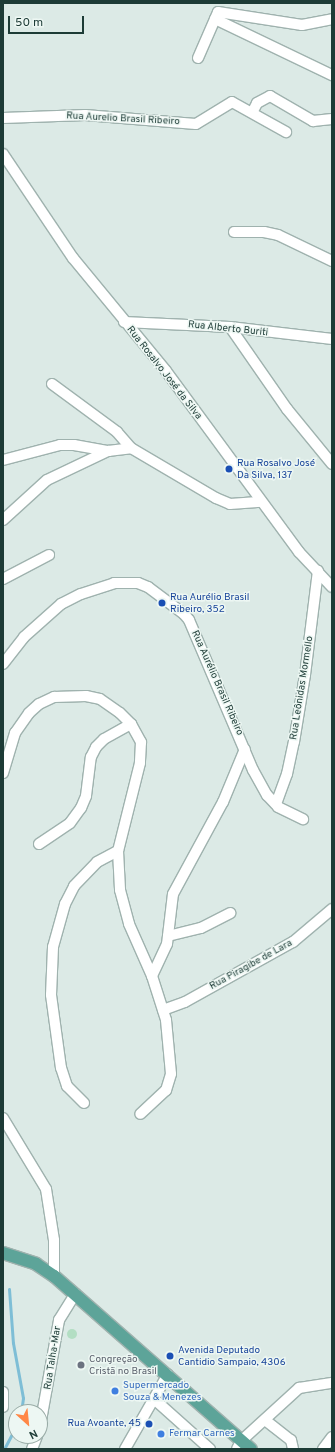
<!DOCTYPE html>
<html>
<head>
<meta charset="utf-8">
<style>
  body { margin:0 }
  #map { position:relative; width:335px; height:1452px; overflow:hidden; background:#dceae6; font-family:Overpass,sans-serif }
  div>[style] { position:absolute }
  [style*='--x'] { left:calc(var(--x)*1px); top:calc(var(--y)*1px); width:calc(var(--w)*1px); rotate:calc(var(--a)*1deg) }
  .green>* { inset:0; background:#b3dec3 }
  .round { border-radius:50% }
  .stream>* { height:3px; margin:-1.5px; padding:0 1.5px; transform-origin:1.5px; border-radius:1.5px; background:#7ebed6 }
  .roads { filter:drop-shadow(1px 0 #9fb2ae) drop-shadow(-1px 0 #9fb2ae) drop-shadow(0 1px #9fb2ae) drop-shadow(0 -1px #9fb2ae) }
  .minor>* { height:10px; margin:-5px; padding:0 5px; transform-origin:5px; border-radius:5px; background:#fff }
  .major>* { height:12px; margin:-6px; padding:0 6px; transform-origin:6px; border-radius:6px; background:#5da499 }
  .dots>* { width:11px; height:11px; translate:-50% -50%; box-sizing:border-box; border:2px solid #edf7f3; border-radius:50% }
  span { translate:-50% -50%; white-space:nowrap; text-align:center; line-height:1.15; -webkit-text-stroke:3px #edf7f3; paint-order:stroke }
  .street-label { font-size:10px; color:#1d3b36 }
  .transit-label { font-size:10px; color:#164399 }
  .left { translate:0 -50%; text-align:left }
  .right { translate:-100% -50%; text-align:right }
  .worship-label { font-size:10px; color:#5b616d }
  .shop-label { font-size:10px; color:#366cbe }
  .frame { position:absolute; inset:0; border:4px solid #1d3b36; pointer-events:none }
  .north { position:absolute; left:8px; top:1404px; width:40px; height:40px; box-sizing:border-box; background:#edf7f3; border:1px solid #9aaca7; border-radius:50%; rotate:153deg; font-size:11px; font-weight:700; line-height:16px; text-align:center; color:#1d3b36 }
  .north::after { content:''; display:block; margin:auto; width:14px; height:18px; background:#ff8746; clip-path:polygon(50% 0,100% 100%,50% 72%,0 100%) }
  .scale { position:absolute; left:8px; top:16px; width:76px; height:18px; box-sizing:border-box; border:2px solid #1d3b36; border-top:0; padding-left:5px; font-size:12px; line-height:14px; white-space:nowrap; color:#1d3b36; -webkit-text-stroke:3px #edf7f3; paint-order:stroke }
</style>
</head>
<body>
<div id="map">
  <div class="green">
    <i class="round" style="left:67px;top:1329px;width:10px;height:10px"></i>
  </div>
  <div class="stream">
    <i style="--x:9;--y:1289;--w:54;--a:85.8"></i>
    <i style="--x:13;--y:1343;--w:56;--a:79.7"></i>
    <i style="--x:23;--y:1398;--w:14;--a:98"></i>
    <i style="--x:4;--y:1449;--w:26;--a:-62"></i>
  </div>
  <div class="roads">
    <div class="minor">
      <i style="--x:215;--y:19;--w:130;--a:25.6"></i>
      <i style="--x:198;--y:58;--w:50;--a:-66.5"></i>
      <i style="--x:218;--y:12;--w:85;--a:8.8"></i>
      <i style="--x:302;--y:25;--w:31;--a:-11"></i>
      <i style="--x:253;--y:111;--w:9;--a:-63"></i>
      <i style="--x:257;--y:103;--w:15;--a:-28"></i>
      <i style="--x:270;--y:96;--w:50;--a:30.2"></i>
      <i style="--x:313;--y:121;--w:19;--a:-6"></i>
      <i style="--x:3;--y:118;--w:82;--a:-2.1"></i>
      <i style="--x:85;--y:115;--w:111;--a:4.6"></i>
      <i style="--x:196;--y:124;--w:42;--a:-31.4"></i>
      <i style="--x:232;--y:102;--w:62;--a:29.1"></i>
      <i style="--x:3;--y:154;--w:125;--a:56.1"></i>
      <i style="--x:73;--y:258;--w:146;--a:50.5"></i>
      <i style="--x:166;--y:371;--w:225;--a:53.7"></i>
      <i style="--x:299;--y:552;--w:48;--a:46.7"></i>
      <i style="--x:234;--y:232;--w:30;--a:0"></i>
      <i style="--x:264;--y:232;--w:14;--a:12"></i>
      <i style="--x:278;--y:235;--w:60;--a:25.7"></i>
      <i style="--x:124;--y:322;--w:106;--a:2.7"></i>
      <i style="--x:230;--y:327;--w:103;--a:6.7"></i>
      <i style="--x:230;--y:327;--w:100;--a:55.2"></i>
      <i style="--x:287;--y:409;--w:71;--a:50.7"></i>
      <i style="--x:52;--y:384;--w:81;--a:36.4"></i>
      <i style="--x:117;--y:432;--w:21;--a:49"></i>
      <i style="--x:3;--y:460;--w:59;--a:-14.7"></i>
      <i style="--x:60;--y:445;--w:14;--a:0"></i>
      <i style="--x:74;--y:445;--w:35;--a:10"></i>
      <i style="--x:108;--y:451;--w:23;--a:-7"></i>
      <i style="--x:131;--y:448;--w:99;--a:30.5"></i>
      <i style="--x:216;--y:498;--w:15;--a:23"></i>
      <i style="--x:230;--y:504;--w:31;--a:-4"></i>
      <i style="--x:3;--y:520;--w:59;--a:-42.3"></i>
      <i style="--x:47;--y:480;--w:68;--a:-25.4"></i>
      <i style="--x:3;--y:579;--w:52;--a:-27.6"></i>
      <i style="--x:3;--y:664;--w:34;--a:-52"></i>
      <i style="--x:24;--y:637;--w:50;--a:-41.7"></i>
      <i style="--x:61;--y:604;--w:22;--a:-27"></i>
      <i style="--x:81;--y:594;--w:35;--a:-18"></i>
      <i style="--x:114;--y:583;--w:24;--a:0"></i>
      <i style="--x:138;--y:583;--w:11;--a:22"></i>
      <i style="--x:148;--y:587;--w:45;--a:36.9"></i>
      <i style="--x:184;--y:614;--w:8;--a:50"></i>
      <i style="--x:189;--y:620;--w:163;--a:66.9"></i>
      <i style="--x:253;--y:770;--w:29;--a:61"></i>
      <i style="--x:267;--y:795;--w:16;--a:47"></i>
      <i style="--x:278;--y:807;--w:28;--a:26"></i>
      <i style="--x:3;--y:773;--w:42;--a:-73.3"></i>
      <i style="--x:15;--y:733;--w:24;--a:-55"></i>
      <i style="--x:29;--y:713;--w:13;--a:-42"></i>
      <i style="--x:39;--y:704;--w:17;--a:-25"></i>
      <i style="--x:54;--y:697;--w:32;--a:-2"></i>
      <i style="--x:86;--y:696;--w:14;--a:12"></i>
      <i style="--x:100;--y:699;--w:24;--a:35"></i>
      <i style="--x:120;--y:713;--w:16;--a:45"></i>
      <i style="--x:131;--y:724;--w:21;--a:61"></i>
      <i style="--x:141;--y:742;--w:21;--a:93"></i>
      <i style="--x:140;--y:763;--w:91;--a:104"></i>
      <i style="--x:118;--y:851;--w:39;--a:87"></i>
      <i style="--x:120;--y:890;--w:35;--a:75"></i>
      <i style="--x:129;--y:924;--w:57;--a:66.1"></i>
      <i style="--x:152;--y:976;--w:46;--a:72.3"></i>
      <i style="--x:166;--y:1020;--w:54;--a:84.7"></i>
      <i style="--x:171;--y:1074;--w:17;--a:107"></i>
      <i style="--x:166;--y:1090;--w:35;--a:137"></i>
      <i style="--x:276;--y:804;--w:32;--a:-70"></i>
      <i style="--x:287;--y:774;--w:33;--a:-78"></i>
      <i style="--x:294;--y:742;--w:68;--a:-80.7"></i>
      <i style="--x:305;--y:675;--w:105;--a:-82.9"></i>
      <i style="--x:39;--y:844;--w:37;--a:-34"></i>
      <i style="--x:70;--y:823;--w:19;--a:-54"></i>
      <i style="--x:81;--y:808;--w:13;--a:-67"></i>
      <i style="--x:86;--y:796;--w:39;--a:-83"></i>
      <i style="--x:91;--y:757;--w:11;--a:-63"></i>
      <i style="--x:96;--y:747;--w:11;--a:-45"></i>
      <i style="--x:104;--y:739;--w:31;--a:-29"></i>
      <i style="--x:168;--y:936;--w:34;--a:-14"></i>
      <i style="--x:201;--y:928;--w:33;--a:-27"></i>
      <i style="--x:152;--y:976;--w:35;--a:-65"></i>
      <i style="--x:167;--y:944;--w:50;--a:-83.2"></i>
      <i style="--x:173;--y:894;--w:105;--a:-61.5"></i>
      <i style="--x:223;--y:802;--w:57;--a:-67.5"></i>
      <i style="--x:163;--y:1010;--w:23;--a:-20"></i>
      <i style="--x:185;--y:1002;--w:124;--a:-29.1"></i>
      <i style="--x:293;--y:942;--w:51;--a:-40.2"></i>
      <i style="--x:84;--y:1103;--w:24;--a:-135"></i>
      <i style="--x:67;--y:1086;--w:19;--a:-108"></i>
      <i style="--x:61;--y:1068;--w:74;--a:-97.8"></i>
      <i style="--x:51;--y:995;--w:48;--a:-87.6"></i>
      <i style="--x:53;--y:947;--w:45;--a:-74.4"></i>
      <i style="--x:65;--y:904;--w:20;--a:-63"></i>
      <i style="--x:74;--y:886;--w:33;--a:-46"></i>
      <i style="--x:97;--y:862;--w:24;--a:-28"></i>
      <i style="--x:3;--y:1118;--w:83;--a:58.8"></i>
      <i style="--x:46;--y:1189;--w:52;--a:81.1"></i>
      <i style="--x:54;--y:1240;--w:36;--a:90"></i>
      <i style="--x:3;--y:1392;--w:15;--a:90"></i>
      <i style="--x:154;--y:1399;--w:75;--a:41.8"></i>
      <i style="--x:265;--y:1420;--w:33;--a:38"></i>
      <i style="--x:291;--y:1440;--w:9;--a:77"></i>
      <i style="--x:40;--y:1426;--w:108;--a:-79.8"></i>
      <i style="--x:59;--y:1320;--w:31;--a:-58"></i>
      <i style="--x:32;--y:1449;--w:14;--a:-69"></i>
      <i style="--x:125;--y:1449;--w:86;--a:-60.2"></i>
      <i style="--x:237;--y:1449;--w:9;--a:-63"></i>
      <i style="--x:241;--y:1441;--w:79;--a:-42.4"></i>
      <i style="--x:299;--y:1388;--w:33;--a:-9"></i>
      <i style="--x:323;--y:1449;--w:15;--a:-53"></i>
    </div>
    <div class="major">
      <i style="--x:3;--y:1253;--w:35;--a:18"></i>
      <i style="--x:36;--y:1264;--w:22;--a:34"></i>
      <i style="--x:54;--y:1276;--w:262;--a:41.3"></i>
    </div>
  </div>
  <div class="dots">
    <i style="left:229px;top:469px;background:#1a4fb4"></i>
    <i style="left:162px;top:603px;background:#1a4fb4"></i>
    <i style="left:170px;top:1356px;background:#1a4fb4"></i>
    <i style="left:81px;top:1365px;background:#6b7280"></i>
    <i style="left:115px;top:1391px;background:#3f7fe0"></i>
    <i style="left:149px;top:1424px;background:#1a4fb4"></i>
    <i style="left:161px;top:1434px;background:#3f7fe0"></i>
  </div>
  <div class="street-label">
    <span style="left:123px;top:119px;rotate:3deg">Rua Aurelio Brasil Ribeiro</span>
    <span style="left:228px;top:329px;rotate:6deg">Rua Alberto Buriti</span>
    <span style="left:164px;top:373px;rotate:52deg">Rua Rosalvo José da Silva</span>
    <span style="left:217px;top:683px;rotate:66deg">Rua Aurélio Brasil Ribeiro</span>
    <span style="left:302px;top:688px;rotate:-81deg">Rua Leônidas Mormello</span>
    <span style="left:251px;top:965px;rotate:-29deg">Rua Piragibe de Lara</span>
    <span style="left:53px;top:1358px;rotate:-81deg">Rua Talha-Mar</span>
  </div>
  <div class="transit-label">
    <span class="left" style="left:237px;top:469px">Rua Rosalvo José<br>Da Silva, 137</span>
    <span class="left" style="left:170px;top:603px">Rua Aurélio Brasil<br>Ribeiro, 352</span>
    <span class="left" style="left:178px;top:1356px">Avenida Deputado<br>Cantidio Sampaio, 4306</span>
    <span class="right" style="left:141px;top:1424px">Rua Avoante, 45</span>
  </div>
  <div class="worship-label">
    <span class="left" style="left:89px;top:1365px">Congreção<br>Cristã no Brasil</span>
  </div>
  <div class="shop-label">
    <span class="left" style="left:123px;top:1391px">Supermercado<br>Souza &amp; Menezes</span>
    <span class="left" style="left:169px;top:1434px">Fermar Carnes</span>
  </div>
  <div class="frame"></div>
  <div class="north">N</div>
  <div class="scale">50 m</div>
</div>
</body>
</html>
